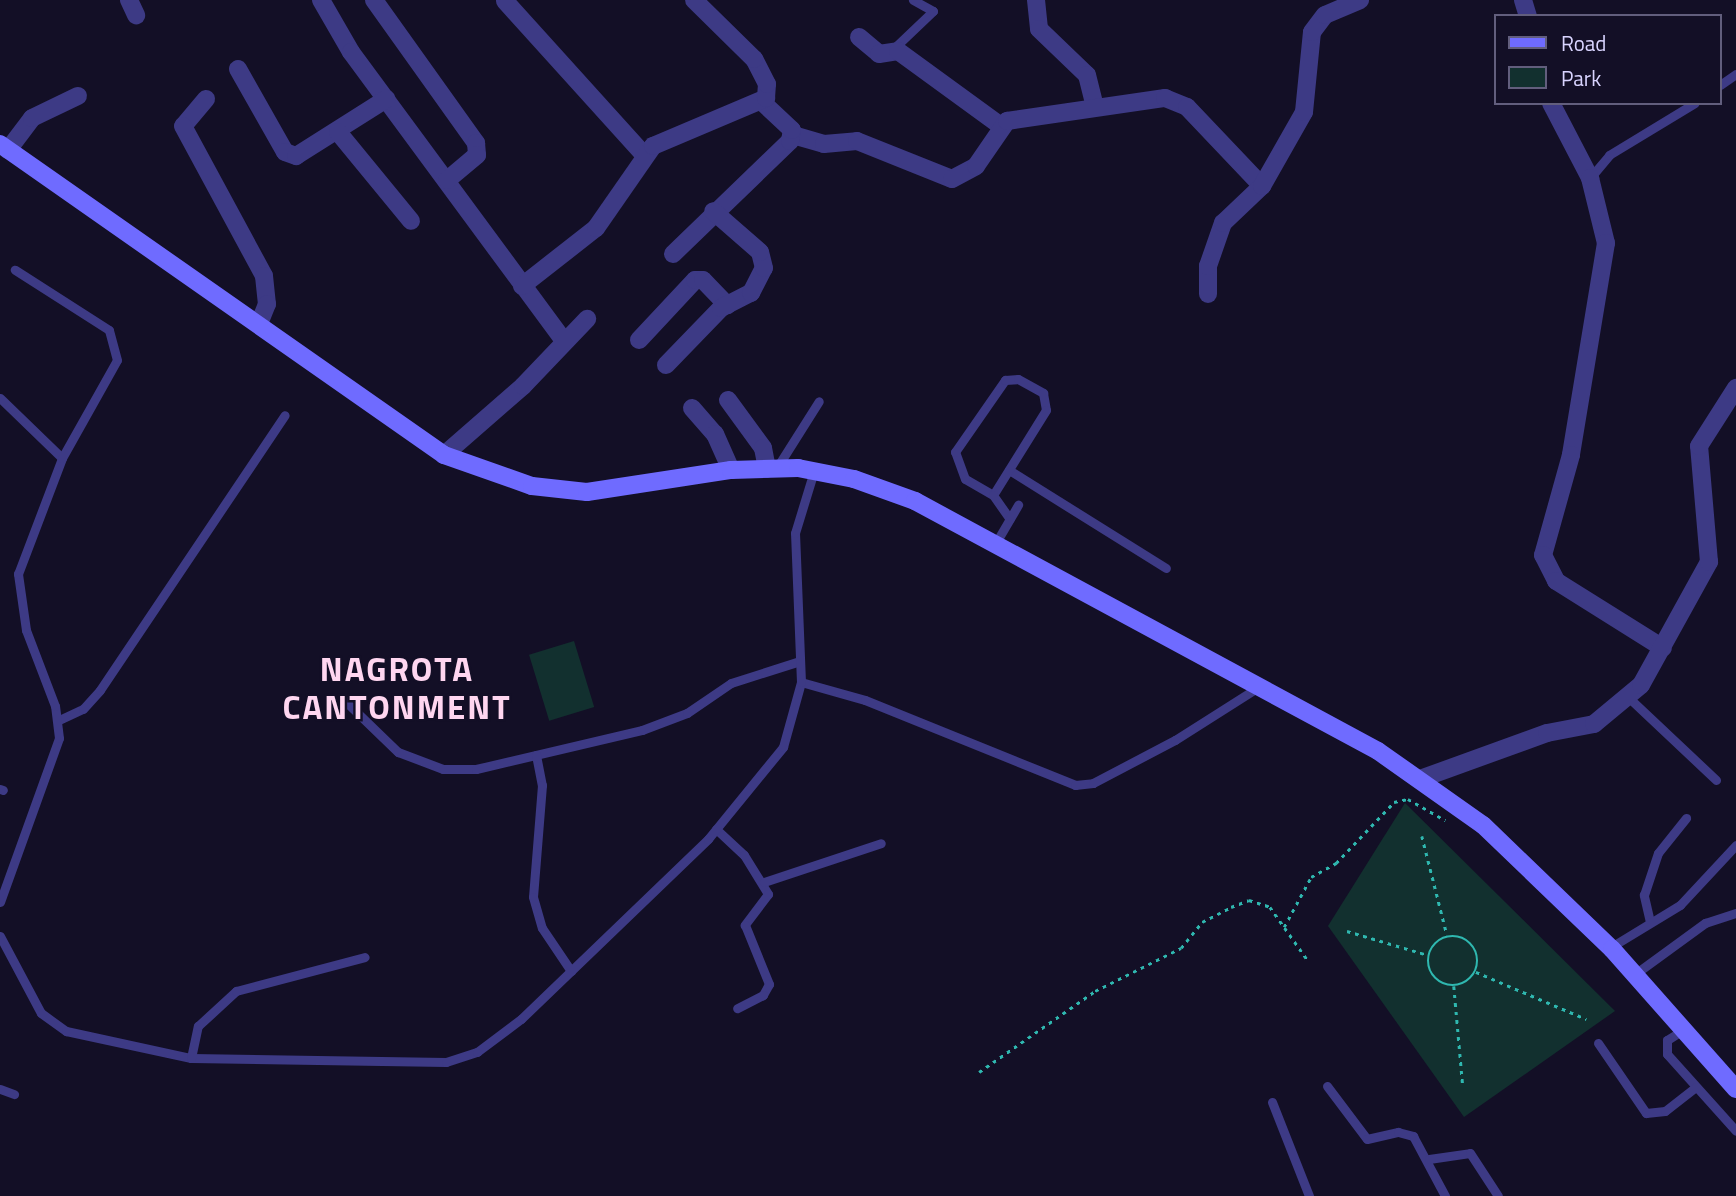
<!DOCTYPE html>
<html>
<head>
<meta charset="utf-8">
<style>
  body { margin:0 }
  #map { position:relative; width:1736px; height:1196px; overflow:hidden; background:#130f26; font-family:"Titillium Web",sans-serif }
  div>[style] { position:absolute }
  [style*='--x'] { left:calc(var(--x)*1px); top:calc(var(--y)*1px); width:calc(var(--w)*1px); rotate:calc(var(--a)*1deg) }
  .green>* { inset:0; background:#12302f; transform-origin:0 0 }
  .path>* { height:2.5px; margin-top:-1.25px; transform-origin:0; background:repeating-linear-gradient(90deg,#2fb8b0 0 3.5px,transparent 0 8.5px) }
  .path>.ring { margin:-1.25px; padding:0; box-sizing:content-box; background:none; border:2.5px solid #2fb8b0; border-radius:50% }
  .service>* { height:9px; margin:-4.5px; padding:0 4.5px; transform-origin:4.5px; border-radius:4.5px; background:#3d3a85 }
  .minor>* { height:18px; margin:-9px; padding:0 9px; transform-origin:9px; border-radius:9px; background:#3d3a85 }
  .secondary>* { height:18px; margin:-9px; padding:0 9px; transform-origin:9px; border-radius:9px; background:#6f6bff }
  span { translate:-50% -50%; white-space:nowrap; text-align:center; line-height:1.15; -webkit-text-stroke:5px #130f26; paint-order:stroke }
  .district-label { font-size:33px; color:#ffd6f0; font-weight:700; letter-spacing:2px }
  .legend { position:absolute; left:1494px; top:14px; width:228px; height:91px; box-sizing:border-box; background:#130f26; border:2px solid #625e7d; margin:0; padding:9px 12px; list-style:none; font-size:21px; color:#d9d4ff }
  .legend li { display:flex; align-items:center; gap:14px; height:35px }
  .legend b { width:35px; border:2px solid #625e7d }
</style>
</head>
<body>
<div id="map">
  <div class="green">
    <i style="left:574px;top:641px;width:69px;height:47px;rotate:73deg"></i>
    <i style="clip-path:polygon(1405px 803px,1615px 1011px,1464px 1117px,1328px 926px)"></i>
  </div>
  <div class="path">
    <i style="--x:1422;--y:836;--w:102;--a:75.8"></i>
    <i style="--x:1284;--y:927;--w:57;--a:-61.6"></i>
    <i style="--x:1311;--y:877;--w:29;--a:-29"></i>
    <i style="--x:1336;--y:863;--w:84;--a:-46.4"></i>
    <i style="--x:1394;--y:802;--w:14;--a:-12"></i>
    <i style="--x:1408;--y:799;--w:43;--a:29.6"></i>
    <i style="--x:1347;--y:931;--w:84;--a:16.5"></i>
    <i class="ring" style="left:1428px;top:936px;width:47.5px;height:47.5px"></i>
    <i style="--x:1476;--y:972;--w:120;--a:23.1"></i>
    <i style="--x:1454;--y:986;--w:101;--a:84.9"></i>
    <i style="--x:979;--y:1072;--w:141;--a:-34.9"></i>
    <i style="--x:1095;--y:991;--w:96;--a:-26.6"></i>
    <i style="--x:1181;--y:948;--w:33;--a:-51"></i>
    <i style="--x:1202;--y:922;--w:33;--a:-27"></i>
    <i style="--x:1231;--y:907;--w:19;--a:-21"></i>
    <i style="--x:1249;--y:900;--w:22;--a:18"></i>
    <i style="--x:1270;--y:907;--w:64;--a:54.6"></i>
  </div>
  <div class="service">
    <i style="--x:891;--y:51;--w:58;--a:-43.6"></i>
    <i style="--x:933;--y:11;--w:23;--a:-151"></i>
    <i style="--x:1720;--y:85;--w:19;--a:-35"></i>
    <i style="--x:1590;--y:178;--w:30;--a:-50"></i>
    <i style="--x:1609;--y:155;--w:100;--a:-31.2"></i>
    <i style="--x:0;--y:398;--w:86;--a:44.1"></i>
    <i style="--x:776;--y:469;--w:80;--a:-57.7"></i>
    <i style="--x:1009;--y:470;--w:185;--a:32"></i>
    <i style="--x:993;--y:495;--w:32;--a:-150"></i>
    <i style="--x:965;--y:479;--w:29;--a:-110"></i>
    <i style="--x:955;--y:452;--w:88;--a:-55.2"></i>
    <i style="--x:1005;--y:380;--w:13;--a:-4"></i>
    <i style="--x:1018;--y:379;--w:29;--a:29"></i>
    <i style="--x:1043;--y:393;--w:17;--a:80"></i>
    <i style="--x:1046;--y:410;--w:100;--a:121.9"></i>
    <i style="--x:993;--y:495;--w:29;--a:55"></i>
    <i style="--x:994;--y:546;--w:48;--a:-59.7"></i>
    <i style="--x:801;--y:682;--w:66;--a:15.7"></i>
    <i style="--x:865;--y:700;--w:227;--a:22"></i>
    <i style="--x:1075;--y:785;--w:18;--a:-6"></i>
    <i style="--x:1093;--y:783;--w:93;--a:-27.7"></i>
    <i style="--x:1175;--y:740;--w:97;--a:-32.4"></i>
    <i style="--x:1628;--y:697;--w:121;--a:43.3"></i>
    <i style="--x:342;--y:698;--w:78;--a:44"></i>
    <i style="--x:398;--y:752;--w:48;--a:20.7"></i>
    <i style="--x:443;--y:769;--w:33;--a:0"></i>
    <i style="--x:476;--y:769;--w:171;--a:-13.2"></i>
    <i style="--x:642;--y:730;--w:48;--a:-20.7"></i>
    <i style="--x:687;--y:713;--w:53;--a:-34.3"></i>
    <i style="--x:731;--y:683;--w:72;--a:-17.7"></i>
    <i style="--x:59;--y:720;--w:26;--a:-25"></i>
    <i style="--x:83;--y:709;--w:25;--a:-48"></i>
    <i style="--x:100;--y:690;--w:331;--a:-56.1"></i>
    <i style="--x:536;--y:755;--w:31;--a:79"></i>
    <i style="--x:542;--y:785;--w:112;--a:94.6"></i>
    <i style="--x:533;--y:897;--w:32;--a:74"></i>
    <i style="--x:542;--y:928;--w:52;--a:56"></i>
    <i style="--x:0;--y:789;--w:3;--a:18"></i>
    <i style="--x:716;--y:829;--w:38;--a:43"></i>
    <i style="--x:744;--y:855;--w:46;--a:58.4"></i>
    <i style="--x:768;--y:894;--w:39;--a:127"></i>
    <i style="--x:745;--y:925;--w:64;--a:67.9"></i>
    <i style="--x:769;--y:984;--w:13;--a:119"></i>
    <i style="--x:763;--y:995;--w:29;--a:153"></i>
    <i style="--x:764;--y:882;--w:123;--a:-18.4"></i>
    <i style="--x:0;--y:902;--w:174;--a:-70.2"></i>
    <i style="--x:59;--y:738;--w:32;--a:-97"></i>
    <i style="--x:55;--y:706;--w:81;--a:-110.9"></i>
    <i style="--x:26;--y:630;--w:57;--a:-98.1"></i>
    <i style="--x:18;--y:574;--w:124;--a:-69.2"></i>
    <i style="--x:62;--y:458;--w:112;--a:-60.7"></i>
    <i style="--x:117;--y:360;--w:31;--a:-105"></i>
    <i style="--x:109;--y:330;--w:112;--a:-147.4"></i>
    <i style="--x:1650;--y:922;--w:28;--a:-103"></i>
    <i style="--x:1644;--y:895;--w:44;--a:-71.6"></i>
    <i style="--x:1658;--y:853;--w:45;--a:-51.3"></i>
    <i style="--x:0;--y:936;--w:87;--a:62"></i>
    <i style="--x:41;--y:1013;--w:31;--a:36"></i>
    <i style="--x:66;--y:1031;--w:128;--a:12.2"></i>
    <i style="--x:191;--y:1058;--w:255;--a:0.9"></i>
    <i style="--x:446;--y:1062;--w:33;--a:-18"></i>
    <i style="--x:477;--y:1052;--w:55;--a:-36.9"></i>
    <i style="--x:521;--y:1019;--w:260;--a:-43.9"></i>
    <i style="--x:708;--y:839;--w:119;--a:-50.8"></i>
    <i style="--x:783;--y:747;--w:67;--a:-74.5"></i>
    <i style="--x:801;--y:682;--w:149;--a:-92.3"></i>
    <i style="--x:795;--y:533;--w:65;--a:-73"></i>
    <i style="--x:1611;--y:947;--w:81;--a:-31.3"></i>
    <i style="--x:1680;--y:905;--w:82;--a:-47"></i>
    <i style="--x:1635;--y:974;--w:87;--a:-36.1"></i>
    <i style="--x:1705;--y:923;--w:33;--a:-18"></i>
    <i style="--x:1683;--y:1030;--w:19;--a:148"></i>
    <i style="--x:1667;--y:1040;--w:14;--a:90"></i>
    <i style="--x:1667;--y:1054;--w:103;--a:48.1"></i>
    <i style="--x:1598;--y:1043;--w:85;--a:55.6"></i>
    <i style="--x:1646;--y:1113;--w:19;--a:-6"></i>
    <i style="--x:1665;--y:1111;--w:39;--a:-38"></i>
    <i style="--x:191;--y:1058;--w:33;--a:-78"></i>
    <i style="--x:198;--y:1026;--w:52;--a:-42.6"></i>
    <i style="--x:236;--y:991;--w:133;--a:-14.8"></i>
    <i style="--x:1327;--y:1086;--w:66;--a:53"></i>
    <i style="--x:1367;--y:1139;--w:32;--a:-13"></i>
    <i style="--x:1398;--y:1132;--w:16;--a:15"></i>
    <i style="--x:1413;--y:1136;--w:68;--a:61.9"></i>
    <i style="--x:0;--y:1089;--w:15;--a:20"></i>
    <i style="--x:1272;--y:1102;--w:101;--a:68.5"></i>
    <i style="--x:1429;--y:1159;--w:41;--a:-8.3"></i>
    <i style="--x:1470;--y:1153;--w:51;--a:56.9"></i>
  </div>
  <div class="minor">
    <i style="--x:129;--y:0;--w:17;--a:65"></i>
    <i style="--x:321;--y:0;--w:60;--a:60"></i>
    <i style="--x:351;--y:52;--w:355;--a:53.6"></i>
    <i style="--x:374;--y:0;--w:176;--a:54.5"></i>
    <i style="--x:476;--y:143;--w:12;--a:85"></i>
    <i style="--x:477;--y:155;--w:39;--a:140"></i>
    <i style="--x:1036;--y:0;--w:29;--a:84"></i>
    <i style="--x:1039;--y:29;--w:66;--a:43.8"></i>
    <i style="--x:1087;--y:75;--w:33;--a:76"></i>
    <i style="--x:1523;--y:0;--w:17;--a:73"></i>
    <i style="--x:505;--y:1;--w:209;--a:47.9"></i>
    <i style="--x:859;--y:37;--w:26;--a:40"></i>
    <i style="--x:879;--y:54;--w:19;--a:-9"></i>
    <i style="--x:898;--y:51;--w:127;--a:36.1"></i>
    <i style="--x:238;--y:69;--w:95;--a:60.5"></i>
    <i style="--x:285;--y:152;--w:12;--a:20"></i>
    <i style="--x:296;--y:156;--w:107;--a:-32.3"></i>
    <i style="--x:206;--y:99;--w:35;--a:130"></i>
    <i style="--x:183;--y:126;--w:170;--a:61.6"></i>
    <i style="--x:264;--y:276;--w:28;--a:84"></i>
    <i style="--x:267;--y:304;--w:18;--a:112"></i>
    <i style="--x:1551;--y:103;--w:85;--a:62.5"></i>
    <i style="--x:1590;--y:178;--w:67;--a:76.2"></i>
    <i style="--x:1606;--y:243;--w:215;--a:99.4"></i>
    <i style="--x:1571;--y:455;--w:104;--a:105.6"></i>
    <i style="--x:1543;--y:555;--w:29;--a:63"></i>
    <i style="--x:1556;--y:581;--w:126;--a:32.1"></i>
    <i style="--x:338;--y:132;--w:115;--a:50.6"></i>
    <i style="--x:793;--y:135;--w:32;--a:16"></i>
    <i style="--x:824;--y:144;--w:33;--a:-5"></i>
    <i style="--x:857;--y:141;--w:102;--a:21.8"></i>
    <i style="--x:952;--y:179;--w:27;--a:-28"></i>
    <i style="--x:976;--y:166;--w:55;--a:-55.4"></i>
    <i style="--x:1007;--y:121;--w:160;--a:-8.3"></i>
    <i style="--x:1165;--y:98;--w:24;--a:22"></i>
    <i style="--x:1187;--y:107;--w:109;--a:46.5"></i>
    <i style="--x:8;--y:150;--w:40;--a:-53"></i>
    <i style="--x:32;--y:118;--w:51;--a:-25.6"></i>
    <i style="--x:673;--y:254;--w:163;--a:-44"></i>
    <i style="--x:790;--y:141;--w:11;--a:-80"></i>
    <i style="--x:792;--y:130;--w:42;--a:-136.9"></i>
    <i style="--x:522;--y:286;--w:94;--a:-38.1"></i>
    <i style="--x:596;--y:228;--w:100;--a:-55.2"></i>
    <i style="--x:653;--y:146;--w:123;--a:-23"></i>
    <i style="--x:766;--y:98;--w:14;--a:-86"></i>
    <i style="--x:767;--y:84;--w:28;--a:-117"></i>
    <i style="--x:754;--y:59;--w:84;--a:-135.5"></i>
    <i style="--x:1208;--y:294;--w:28;--a:-90"></i>
    <i style="--x:1208;--y:266;--w:46;--a:-70.8"></i>
    <i style="--x:1223;--y:223;--w:54;--a:-43.5"></i>
    <i style="--x:1262;--y:186;--w:85;--a:-60.4"></i>
    <i style="--x:1304;--y:112;--w:80;--a:-84.3"></i>
    <i style="--x:1312;--y:32;--w:21;--a:-53"></i>
    <i style="--x:1325;--y:15;--w:38;--a:-23"></i>
    <i style="--x:639;--y:340;--w:82;--a:-47"></i>
    <i style="--x:695;--y:280;--w:8;--a:0"></i>
    <i style="--x:703;--y:280;--w:35;--a:46"></i>
    <i style="--x:666;--y:365;--w:79;--a:-46"></i>
    <i style="--x:721;--y:308;--w:34;--a:-27"></i>
    <i style="--x:751;--y:293;--w:28;--a:-63"></i>
    <i style="--x:764;--y:268;--w:16;--a:-104"></i>
    <i style="--x:760;--y:252;--w:62;--a:-138.9"></i>
    <i style="--x:728;--y:400;--w:59;--a:53.9"></i>
    <i style="--x:763;--y:448;--w:21;--a:79"></i>
    <i style="--x:692;--y:408;--w:35;--a:49"></i>
    <i style="--x:715;--y:434;--w:39;--a:66"></i>
    <i style="--x:444;--y:455;--w:105;--a:-41.1"></i>
    <i style="--x:523;--y:386;--w:93;--a:-46.3"></i>
    <i style="--x:1420;--y:779;--w:135;--a:-19.9"></i>
    <i style="--x:1547;--y:733;--w:48;--a:-10.8"></i>
    <i style="--x:1594;--y:724;--w:61;--a:-39.7"></i>
    <i style="--x:1641;--y:685;--w:141;--a:-61.1"></i>
    <i style="--x:1709;--y:562;--w:116;--a:-94.9"></i>
    <i style="--x:1699;--y:446;--w:69;--a:-57.5"></i>
  </div>
  <div class="secondary">
    <i style="--x:0;--y:144;--w:542;--a:35.01"></i>
    <i style="--x:444;--y:455;--w:93;--a:19.4"></i>
    <i style="--x:532;--y:486;--w:55;--a:6.2"></i>
    <i style="--x:587;--y:492;--w:146;--a:-8.7"></i>
    <i style="--x:731;--y:470;--w:67;--a:-1.7"></i>
    <i style="--x:798;--y:468;--w:57;--a:11.1"></i>
    <i style="--x:854;--y:479;--w:65;--a:19.8"></i>
    <i style="--x:915;--y:501;--w:526;--a:28.37"></i>
    <i style="--x:1378;--y:751;--w:128;--a:35.2"></i>
    <i style="--x:1483;--y:825;--w:179;--a:43.9"></i>
    <i style="--x:1612;--y:949;--w:187;--a:48.5"></i>
  </div>
  <div class="district-label">
    <span style="left:397px;top:689px">NAGROTA<br>CANTONMENT</span>
  </div>
  <ul class="legend">
  <li><b style="height:9px;background:#6f6bff"></b>Road</li>
  <li><b style="height:19px;background:#12302f"></b>Park</li>
  </ul>
</div>
</body>
</html>
